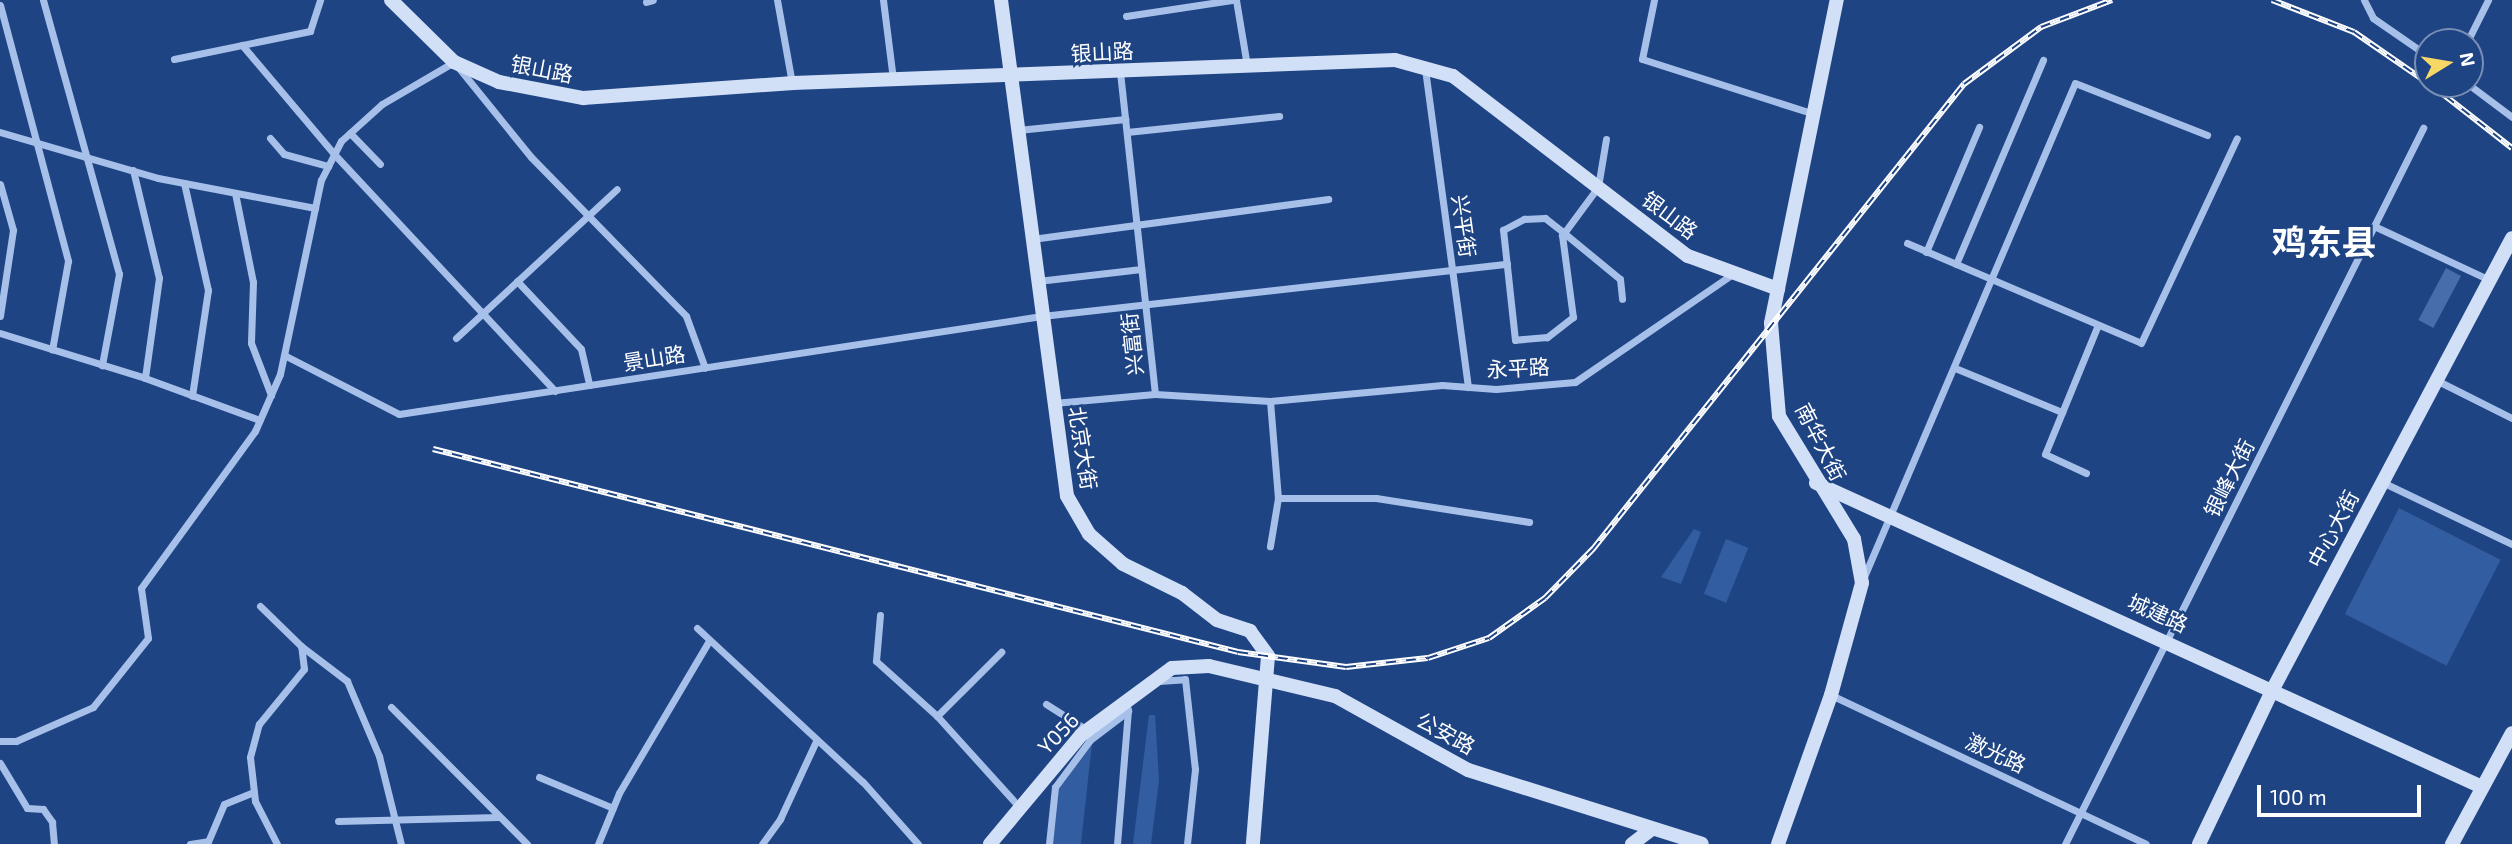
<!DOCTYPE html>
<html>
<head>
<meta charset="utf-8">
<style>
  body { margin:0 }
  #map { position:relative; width:2512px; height:844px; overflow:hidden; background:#1f4483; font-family:"Exo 2","Noto Sans SC",sans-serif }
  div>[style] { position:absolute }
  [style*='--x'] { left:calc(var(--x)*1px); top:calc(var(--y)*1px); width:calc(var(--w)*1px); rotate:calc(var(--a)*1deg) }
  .green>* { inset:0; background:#335da1; transform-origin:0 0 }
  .building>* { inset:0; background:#476eab; transform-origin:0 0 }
  .street>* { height:7px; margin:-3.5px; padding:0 3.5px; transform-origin:3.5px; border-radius:3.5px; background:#a6c0e9 }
  .secondary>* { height:14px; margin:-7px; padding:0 7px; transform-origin:7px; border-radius:7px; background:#d1dff7 }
  .rail>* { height:6px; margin-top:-3px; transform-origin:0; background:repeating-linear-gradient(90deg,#1f4483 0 10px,#fff 0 20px); box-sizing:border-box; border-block:2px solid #fff }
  span { translate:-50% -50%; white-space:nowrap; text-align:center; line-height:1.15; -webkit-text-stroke:5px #1f4483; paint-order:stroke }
  .street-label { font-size:21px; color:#fff }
  .town-label { font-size:35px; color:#fff; font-weight:700 }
  .north { position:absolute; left:2414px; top:28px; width:70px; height:70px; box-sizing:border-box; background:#1f4483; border:2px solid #798fb5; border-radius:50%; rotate:79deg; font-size:19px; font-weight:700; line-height:28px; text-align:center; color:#fff }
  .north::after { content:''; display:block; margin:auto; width:24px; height:32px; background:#f7d766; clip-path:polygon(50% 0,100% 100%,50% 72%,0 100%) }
  .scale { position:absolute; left:2257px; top:785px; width:164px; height:32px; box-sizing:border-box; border:4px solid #fff; border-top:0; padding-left:9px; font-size:21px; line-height:24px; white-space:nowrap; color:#fff; -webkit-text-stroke:5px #1f4483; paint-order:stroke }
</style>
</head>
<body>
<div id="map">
  <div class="green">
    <i style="left:2399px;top:508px;width:114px;height:119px;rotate:27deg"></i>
    <i style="clip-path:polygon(1694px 529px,1701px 532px,1681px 584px,1661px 577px)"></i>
    <i style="left:1726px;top:539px;width:24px;height:59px;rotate:22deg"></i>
    <i style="clip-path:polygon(1149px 715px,1155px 715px,1159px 780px,1151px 844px,1133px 844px)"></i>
    <i style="clip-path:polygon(1092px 743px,1081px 844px,1052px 844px,1058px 788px)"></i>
  </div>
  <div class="building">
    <i style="left:2446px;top:268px;width:17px;height:59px;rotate:28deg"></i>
  </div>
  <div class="street">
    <i style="--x:43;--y:0;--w:284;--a:74.5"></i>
    <i style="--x:119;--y:274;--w:93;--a:100.6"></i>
    <i style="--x:777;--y:0;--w:84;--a:79.8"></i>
    <i style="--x:883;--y:0;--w:80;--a:82.8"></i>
    <i style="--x:1236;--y:0;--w:67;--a:80.5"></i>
    <i style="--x:1654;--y:0;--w:60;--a:101.5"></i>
    <i style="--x:1642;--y:59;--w:181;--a:17.7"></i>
    <i style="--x:2364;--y:0;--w:20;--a:63"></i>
    <i style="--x:2373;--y:18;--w:67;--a:34.6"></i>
    <i style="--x:646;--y:2;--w:7;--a:-16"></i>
    <i style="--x:0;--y:5;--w:265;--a:75.1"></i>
    <i style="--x:68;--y:261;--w:90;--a:100.2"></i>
    <i style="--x:1126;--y:16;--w:107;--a:-8.6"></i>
    <i style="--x:2467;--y:42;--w:47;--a:-63.4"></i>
    <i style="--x:242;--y:45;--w:143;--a:49.8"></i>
    <i style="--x:334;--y:154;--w:324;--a:47"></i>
    <i style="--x:174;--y:59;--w:139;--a:-11.6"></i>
    <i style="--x:310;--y:31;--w:33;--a:-72"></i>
    <i style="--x:1425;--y:69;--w:321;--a:82.3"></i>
    <i style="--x:1120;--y:72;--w:324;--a:83.8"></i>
    <i style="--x:1155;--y:394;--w:115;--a:3.5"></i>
    <i style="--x:1270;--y:401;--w:97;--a:85.3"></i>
    <i style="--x:1278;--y:498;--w:49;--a:99.5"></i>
    <i style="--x:2468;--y:84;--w:55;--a:36.9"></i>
    <i style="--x:1018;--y:130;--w:108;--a:-5.9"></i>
    <i style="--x:0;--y:132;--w:165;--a:16.2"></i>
    <i style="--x:158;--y:178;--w:160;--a:10.8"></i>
    <i style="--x:1127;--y:132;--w:153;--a:-6"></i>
    <i style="--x:350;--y:133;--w:43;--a:45.9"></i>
    <i style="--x:270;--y:138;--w:21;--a:49"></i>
    <i style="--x:284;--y:154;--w:46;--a:15.3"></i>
    <i style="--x:1606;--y:139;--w:49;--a:99.5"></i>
    <i style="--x:1598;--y:187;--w:57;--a:126.5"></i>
    <i style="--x:1564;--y:233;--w:3;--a:135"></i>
    <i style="--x:1562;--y:235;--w:83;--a:82.4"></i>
    <i style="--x:1573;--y:317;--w:33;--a:142"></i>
    <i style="--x:1547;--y:337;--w:32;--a:175"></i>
    <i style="--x:1515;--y:340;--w:111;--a:-96.2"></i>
    <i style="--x:1503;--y:230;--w:24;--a:-28"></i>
    <i style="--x:1524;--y:219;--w:21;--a:-3"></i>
    <i style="--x:1545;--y:218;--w:24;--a:38"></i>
    <i style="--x:1564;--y:233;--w:72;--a:39.4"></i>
    <i style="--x:1620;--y:279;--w:20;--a:84"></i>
    <i style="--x:133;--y:170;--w:111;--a:76.5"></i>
    <i style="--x:159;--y:278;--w:101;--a:98"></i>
    <i style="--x:145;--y:378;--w:122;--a:20.1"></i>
    <i style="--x:184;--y:183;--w:110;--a:77.4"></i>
    <i style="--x:208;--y:290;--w:107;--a:98.6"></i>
    <i style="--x:0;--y:184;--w:48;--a:74.2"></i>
    <i style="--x:13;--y:230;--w:87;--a:98.6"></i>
    <i style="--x:235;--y:193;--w:91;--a:78.6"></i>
    <i style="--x:253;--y:282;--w:61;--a:91.9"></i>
    <i style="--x:251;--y:343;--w:56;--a:69"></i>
    <i style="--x:2374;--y:226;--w:128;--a:25"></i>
    <i style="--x:1032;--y:239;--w:299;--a:-7.7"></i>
    <i style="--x:1907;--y:243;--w:254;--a:23.1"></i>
    <i style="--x:2141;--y:343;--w:226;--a:-64.9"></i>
    <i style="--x:1926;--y:252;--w:136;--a:-67"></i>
    <i style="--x:1956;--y:264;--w:222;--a:-66.9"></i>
    <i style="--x:517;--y:281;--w:93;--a:46.7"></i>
    <i style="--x:581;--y:349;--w:37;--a:77"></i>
    <i style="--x:1038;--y:281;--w:104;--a:-6.6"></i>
    <i style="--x:0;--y:333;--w:152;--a:17.2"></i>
    <i style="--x:456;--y:338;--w:219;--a:-42.8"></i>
    <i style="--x:284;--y:355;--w:129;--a:27.2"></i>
    <i style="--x:399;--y:414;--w:650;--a:-8.67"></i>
    <i style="--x:1042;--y:316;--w:468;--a:-6.4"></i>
    <i style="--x:1955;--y:368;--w:116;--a:22.4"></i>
    <i style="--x:2436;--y:380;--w:85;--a:26.6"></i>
    <i style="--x:1270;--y:401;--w:173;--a:-5.3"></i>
    <i style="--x:1442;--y:385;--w:54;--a:4.2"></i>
    <i style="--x:1496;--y:389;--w:79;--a:-5.1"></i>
    <i style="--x:1575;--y:382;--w:193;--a:-34.4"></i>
    <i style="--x:1054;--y:403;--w:101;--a:-5.1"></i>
    <i style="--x:2086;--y:473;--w:45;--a:-155.1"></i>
    <i style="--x:2045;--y:454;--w:139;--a:-67.7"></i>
    <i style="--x:2382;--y:482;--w:144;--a:25.5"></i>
    <i style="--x:1278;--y:498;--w:98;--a:0"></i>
    <i style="--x:1376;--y:498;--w:155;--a:8.9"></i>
    <i style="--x:1863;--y:579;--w:539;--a:-66.86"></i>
    <i style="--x:2075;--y:83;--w:142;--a:21.5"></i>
    <i style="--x:260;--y:606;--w:57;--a:44.3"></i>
    <i style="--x:880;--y:615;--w:46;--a:95"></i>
    <i style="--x:876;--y:661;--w:82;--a:42"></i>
    <i style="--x:937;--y:716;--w:124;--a:47.9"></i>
    <i style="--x:697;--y:628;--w:226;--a:42.9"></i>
    <i style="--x:863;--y:782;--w:83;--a:48.4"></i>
    <i style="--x:1159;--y:681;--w:26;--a:-4"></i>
    <i style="--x:1185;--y:679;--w:91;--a:83.7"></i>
    <i style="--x:1195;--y:769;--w:75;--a:96.1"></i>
    <i style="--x:1831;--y:695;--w:348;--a:25.3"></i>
    <i style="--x:1046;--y:704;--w:49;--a:32.4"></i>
    <i style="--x:391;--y:707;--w:193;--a:45.2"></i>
    <i style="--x:937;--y:716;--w:91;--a:-45"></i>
    <i style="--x:0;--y:741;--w:16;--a:0"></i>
    <i style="--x:16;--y:741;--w:84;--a:-23.8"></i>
    <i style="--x:93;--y:707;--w:88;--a:-51.4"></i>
    <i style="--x:148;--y:638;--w:50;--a:-98"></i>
    <i style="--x:141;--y:588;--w:194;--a:-54"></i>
    <i style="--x:255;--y:431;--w:62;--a:-66.3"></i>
    <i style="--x:280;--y:374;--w:198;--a:-78.1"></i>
    <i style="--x:321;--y:180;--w:44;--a:-62.9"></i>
    <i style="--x:341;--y:141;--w:55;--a:-42.1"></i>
    <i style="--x:382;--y:104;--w:83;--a:-30.3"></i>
    <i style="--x:454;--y:62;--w:122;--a:51"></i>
    <i style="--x:531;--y:157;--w:222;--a:45.7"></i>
    <i style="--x:686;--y:316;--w:55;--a:69.9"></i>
    <i style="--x:0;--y:763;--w:52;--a:59"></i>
    <i style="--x:27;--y:808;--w:16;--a:4"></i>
    <i style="--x:43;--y:809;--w:16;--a:55"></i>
    <i style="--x:52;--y:822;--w:22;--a:85"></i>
    <i style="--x:539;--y:777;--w:80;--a:22.7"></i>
    <i style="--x:338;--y:821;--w:161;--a:-1.4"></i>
    <i style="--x:190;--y:844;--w:18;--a:-9"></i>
    <i style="--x:207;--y:844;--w:43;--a:-67"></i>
    <i style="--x:224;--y:804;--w:32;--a:-22"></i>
    <i style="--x:277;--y:844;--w:48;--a:-117.1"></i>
    <i style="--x:255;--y:801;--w:44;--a:-96.5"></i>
    <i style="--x:250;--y:757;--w:34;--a:-75"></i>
    <i style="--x:259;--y:724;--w:71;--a:-50.7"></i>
    <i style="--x:304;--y:669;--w:23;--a:-97"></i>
    <i style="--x:301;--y:646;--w:58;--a:37.3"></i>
    <i style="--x:347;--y:681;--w:82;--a:66.9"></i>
    <i style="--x:379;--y:756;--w:91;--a:76"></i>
    <i style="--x:598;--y:844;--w:55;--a:-67.6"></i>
    <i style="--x:619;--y:793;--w:177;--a:-59.4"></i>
    <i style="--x:762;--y:844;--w:31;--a:-54"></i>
    <i style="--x:780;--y:819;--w:86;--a:-65.2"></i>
    <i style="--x:1049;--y:844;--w:57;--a:-84"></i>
    <i style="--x:1055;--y:787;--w:59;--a:-53.3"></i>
    <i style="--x:1090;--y:740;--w:48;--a:-37.3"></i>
    <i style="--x:1117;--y:844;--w:135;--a:-85.3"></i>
    <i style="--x:2065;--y:844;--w:801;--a:-63.43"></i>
  </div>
  <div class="secondary">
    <i style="--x:391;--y:0;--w:88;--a:44.5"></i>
    <i style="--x:454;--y:62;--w:49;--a:24"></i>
    <i style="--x:499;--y:82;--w:86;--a:10.8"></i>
    <i style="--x:583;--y:98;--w:211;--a:-4.1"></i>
    <i style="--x:793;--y:83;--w:602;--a:-2.19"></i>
    <i style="--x:1395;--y:60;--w:60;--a:15.4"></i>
    <i style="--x:1453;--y:76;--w:296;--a:37.5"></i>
    <i style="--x:1688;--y:256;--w:96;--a:20.1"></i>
    <i style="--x:1001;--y:0;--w:500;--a:82.42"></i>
    <i style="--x:1067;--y:496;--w:44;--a:59.9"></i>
    <i style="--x:1089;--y:534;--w:45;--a:41.4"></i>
    <i style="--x:1123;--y:564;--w:66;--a:26.2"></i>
    <i style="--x:1182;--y:593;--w:44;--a:37.6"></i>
    <i style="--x:1217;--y:620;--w:35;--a:18"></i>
    <i style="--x:1250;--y:631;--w:31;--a:54"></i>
    <i style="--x:1268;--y:656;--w:189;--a:94.6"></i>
    <i style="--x:1816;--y:483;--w:730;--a:24.53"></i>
    <i style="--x:990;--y:844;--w:142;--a:-50.1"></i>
    <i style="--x:1081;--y:735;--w:113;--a:-36.4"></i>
    <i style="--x:1172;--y:668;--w:37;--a:-3"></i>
    <i style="--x:1209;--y:666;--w:130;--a:13.4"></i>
    <i style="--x:1335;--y:696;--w:152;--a:29.1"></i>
    <i style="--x:1468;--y:770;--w:245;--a:17.5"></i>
    <i style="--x:1632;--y:844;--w:25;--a:-37"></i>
    <i style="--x:1778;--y:844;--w:158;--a:-70.4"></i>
    <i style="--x:1831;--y:695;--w:116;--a:-74.5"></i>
    <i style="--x:1862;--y:583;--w:45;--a:-100.3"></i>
    <i style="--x:1854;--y:539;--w:144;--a:-121.4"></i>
    <i style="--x:1779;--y:416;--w:93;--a:-94.9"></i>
    <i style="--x:1771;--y:323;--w:330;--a:-78.5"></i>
    <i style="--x:2199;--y:844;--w:174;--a:-64.5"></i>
    <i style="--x:2274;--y:687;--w:508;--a:-62.07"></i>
    <i style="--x:2452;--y:844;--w:126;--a:-61.6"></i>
  </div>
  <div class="rail">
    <i style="--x:2272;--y:0;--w:88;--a:21.3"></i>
    <i style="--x:2354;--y:32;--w:90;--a:34.6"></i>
    <i style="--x:2430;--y:84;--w:104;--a:38"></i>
    <i style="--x:433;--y:449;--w:830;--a:14.15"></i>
    <i style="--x:1238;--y:652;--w:109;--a:7.9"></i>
    <i style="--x:1346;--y:667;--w:82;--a:-6.3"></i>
    <i style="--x:1428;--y:658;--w:64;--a:-18.2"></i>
    <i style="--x:1489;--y:638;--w:69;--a:-35.5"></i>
    <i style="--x:1545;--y:598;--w:69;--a:-45.6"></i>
    <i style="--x:1593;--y:549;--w:595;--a:-51.42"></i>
    <i style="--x:1964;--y:84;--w:96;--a:-36.5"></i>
    <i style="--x:2041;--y:27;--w:76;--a:-20.8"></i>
  </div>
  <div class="street-label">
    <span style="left:1102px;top:52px;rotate:-3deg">银山路</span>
    <span style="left:542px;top:69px;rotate:11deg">银山路</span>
    <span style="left:1670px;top:215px;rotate:37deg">银山路</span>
    <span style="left:1464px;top:226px;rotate:82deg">兴平街</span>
    <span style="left:1132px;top:344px;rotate:-96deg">兴富街</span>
    <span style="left:654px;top:358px;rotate:-9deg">景山路</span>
    <span style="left:1518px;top:368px;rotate:-3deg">永平路</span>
    <span style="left:1821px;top:442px;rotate:63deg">南华大街</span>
    <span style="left:1083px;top:448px;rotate:81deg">北京大街</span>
    <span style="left:2229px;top:478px;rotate:-63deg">银峰大街</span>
    <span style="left:2333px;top:529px;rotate:-62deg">中心大街</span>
    <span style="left:2158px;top:613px;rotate:24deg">城建路</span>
    <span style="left:1058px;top:733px;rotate:-46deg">Y056</span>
    <span style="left:1446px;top:733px;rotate:29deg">公安路</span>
    <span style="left:1996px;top:753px;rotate:25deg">激光路</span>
  </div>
  <div class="town-label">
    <span style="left:2324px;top:241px">鸡东县</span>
  </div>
  <div class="north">N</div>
  <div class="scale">100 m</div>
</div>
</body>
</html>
